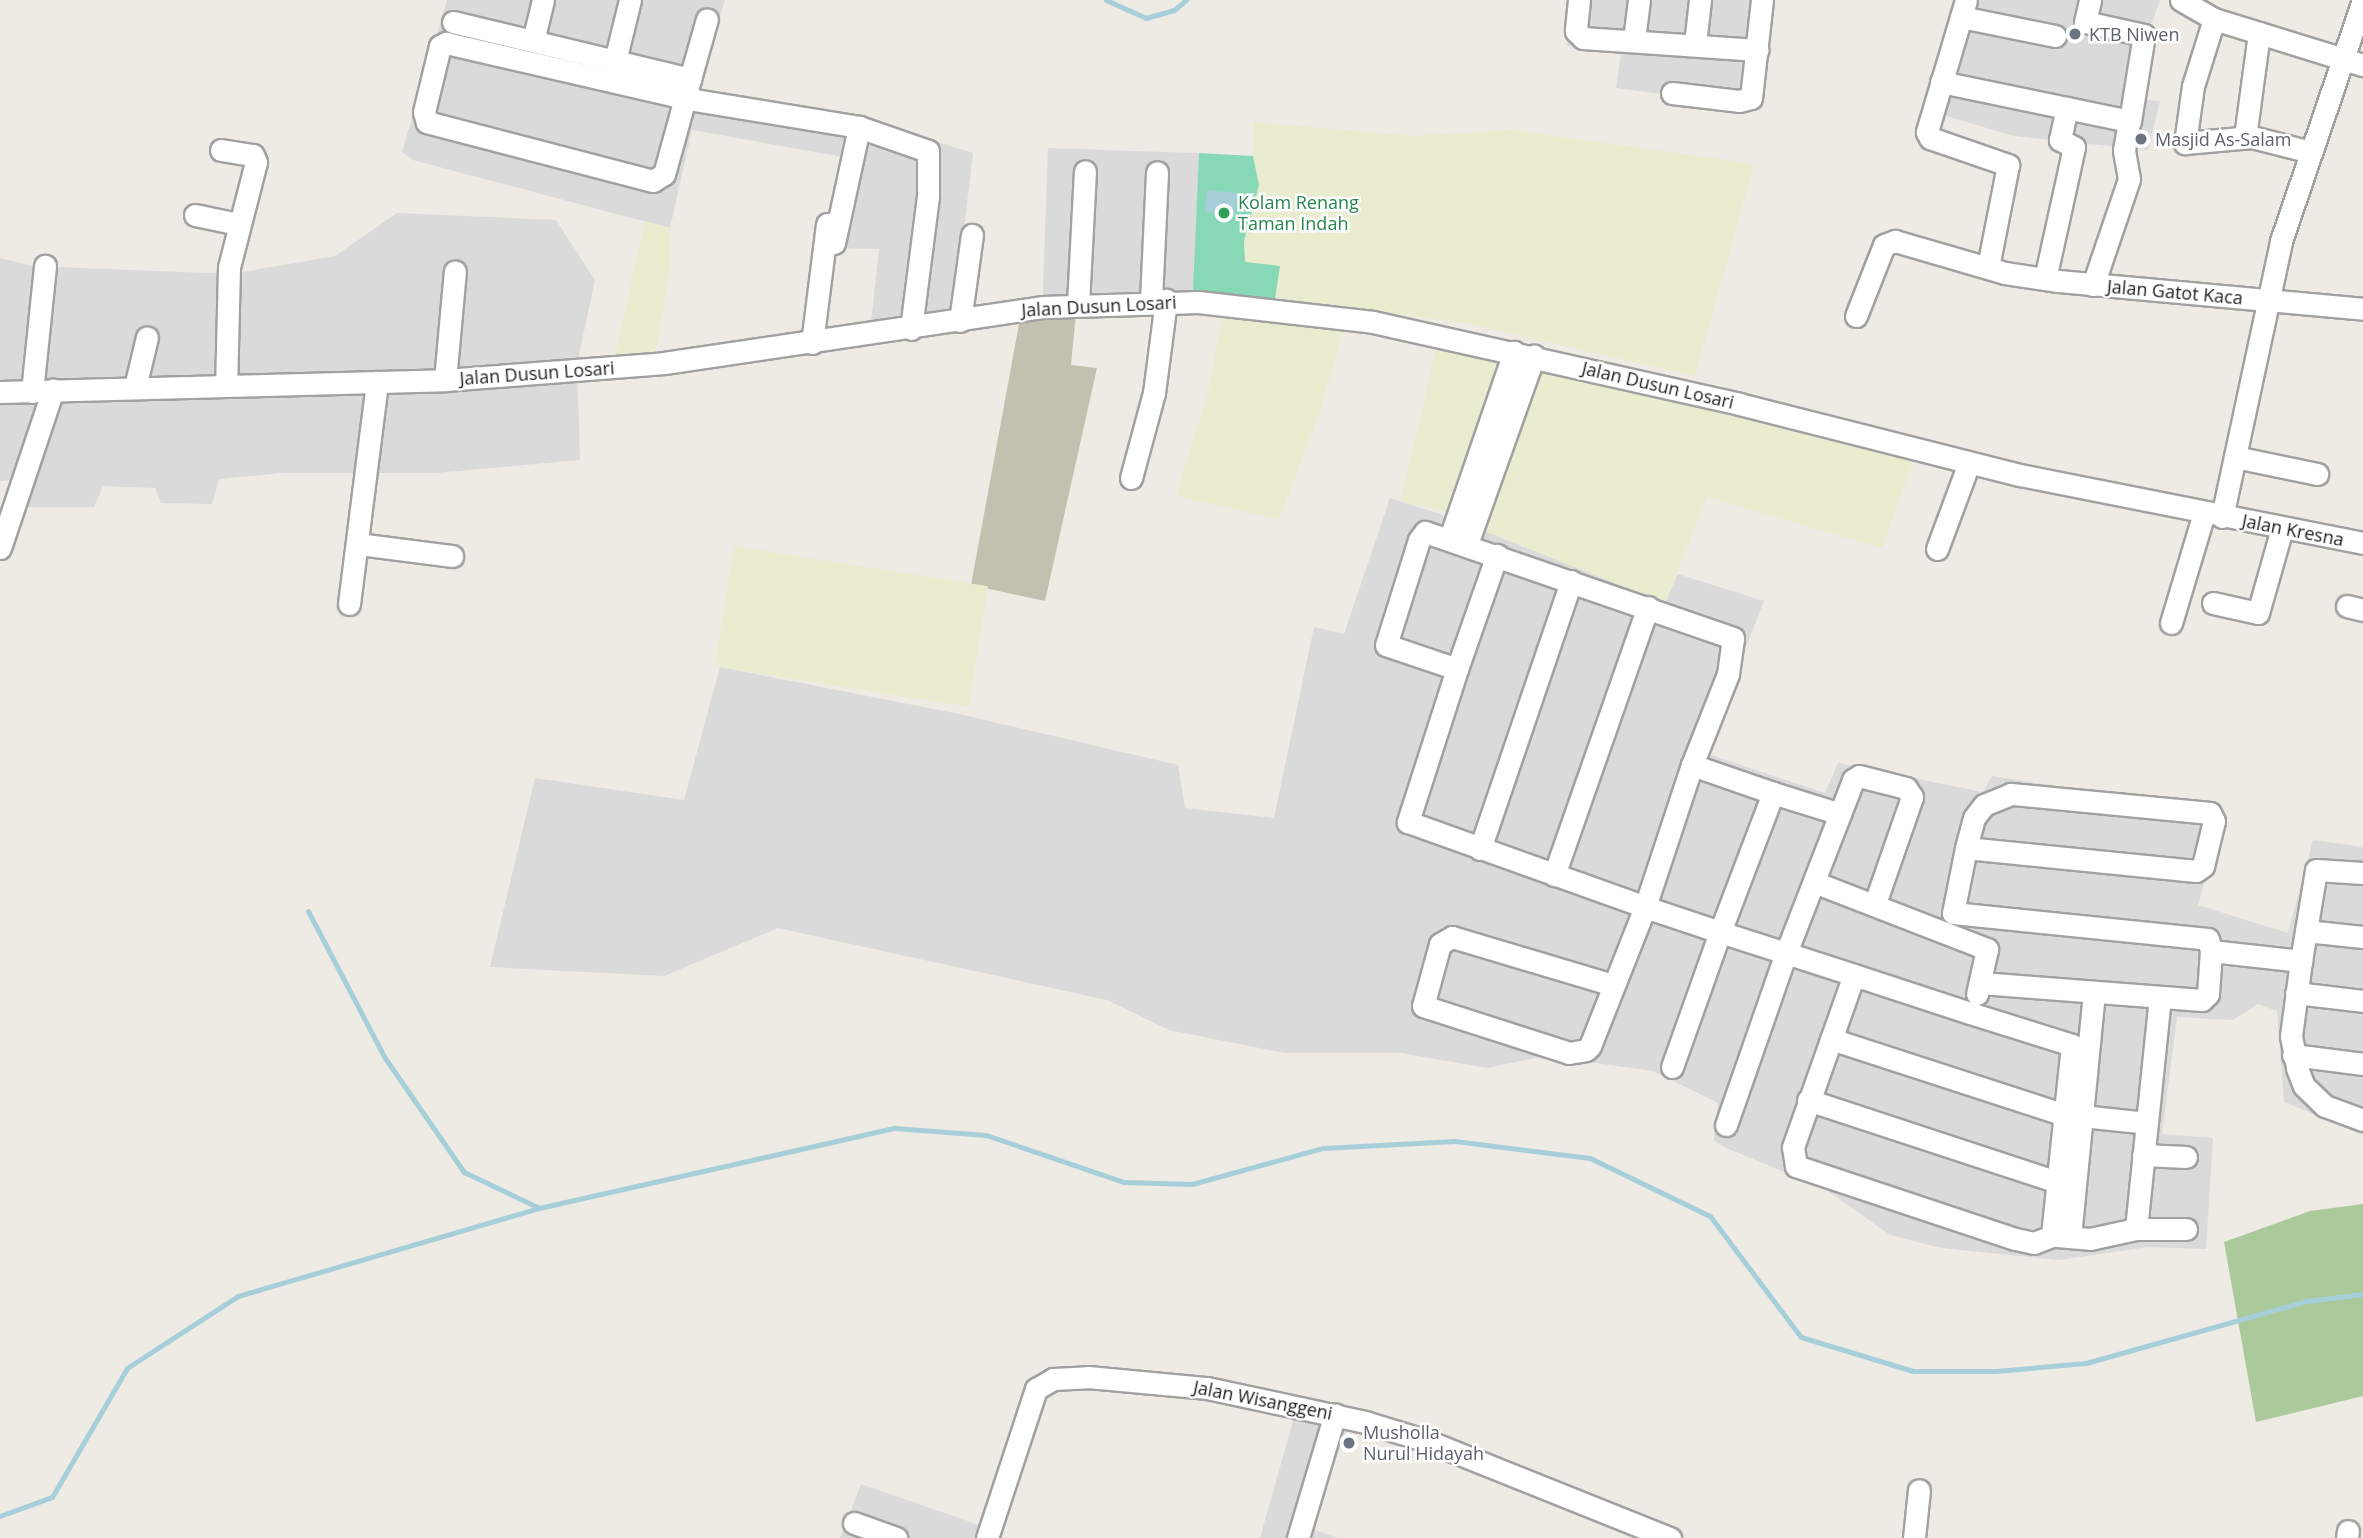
<!DOCTYPE html>
<html>
<head>
<meta charset="utf-8">
<style>
  body { margin:0 }
  #map { position:relative; width:2363px; height:1538px; overflow:hidden; background:#eeeae4; font-family:"Open Sans",sans-serif }
  div>[style] { position:absolute }
  [style*='--x'] { left:calc(var(--x)*1px); top:calc(var(--y)*1px); width:calc(var(--w)*1px); rotate:calc(var(--a)*1deg) }
  .residential>* { inset:0; background:#dbdada; transform-origin:0 0 }
  .construction>* { inset:0; background:#c2c1b0 }
  .farmland>* { inset:0; background:#eaecd0; transform-origin:0 0 }
  .forest>* { inset:0; background:#abca9b }
  .pitch>* { inset:0; background:#87d8b6 }
  .water>* { inset:0; background:#a7cfd9; transform-origin:0 0 }
  .stream>* { height:5px; margin:-2.5px; padding:0 2.5px; transform-origin:2.5px; border-radius:2.5px; background:#a7cfd9 }
  .roads { filter:drop-shadow(2px 0 #a1a1a1) drop-shadow(-2px 0 #a1a1a1) drop-shadow(0 2px #a1a1a1) drop-shadow(0 -2px #a1a1a1) }
  .minor>* { height:21px; margin:-10.5px; padding:0 10.5px; transform-origin:10.5px; border-radius:10.5px; background:#fff }
  .dots>* { width:19px; height:19px; translate:-50% -50%; box-sizing:border-box; border:4px solid #fff; border-radius:50% }
  span { translate:-50% -50%; white-space:nowrap; text-align:center; line-height:1.15; -webkit-text-stroke:5px #fff; paint-order:stroke }
  .worship-label { font-size:18px; color:#5b616d }
  .left { translate:0 -50%; text-align:left }
  .leisure-label { font-size:18px; color:#27864d }
  .street-label { font-size:18px; color:#1d1d1d }
</style>
</head>
<body>
<div id="map">
  <div class="residential">
    <i style="clip-path:polygon(447px 0,725px 0,697px 90px,849px 115px,973px 153px,954px 313px,871px 323px,879px 249px,826px 248px,843px 157px,692px 130px,670px 228px,413px 160px,402px 152px)"></i>
    <i style="clip-path:polygon(1573px 0,1770px 0,1759px 107px,1616px 88px,1622px 47px,1567px 46px)"></i>
    <i style="clip-path:polygon(1955px 0,2160px 0,2148px 34px,2139px 99px,2160px 101px,2148px 150px,2014px 136px,1926px 110px)"></i>
    <i style="left:1048px;top:148px;width:151px;height:147px;rotate:2deg"></i>
    <i style="clip-path:polygon(397px 213px,556px 220px,595px 280px,577px 364px,580px 460px,436px 473px,282px 473px,219px 479px,212px 504px,161px 503px,155px 488px,103px 486px,94px 507px,12px 507px,13px 480px,0 481px,0 258px,32px 266px,231px 274px,335px 256px)"></i>
    <i style="clip-path:polygon(1390px 498px,1449px 517px,1665px 603px,1678px 574px,1764px 601px,1705px 753px,1825px 793px,1838px 763px,1983px 792px,1992px 776px,2223px 812px,2198px 905px,2288px 933px,2313px 840px,2363px 847px,2363px 1135px,2284px 1102px,2277px 1011px,2258px 1004px,2233px 1020px,2177px 1017px,2162px 1134px,2213px 1138px,2206px 1249px,2148px 1247px,2059px 1260px,1941px 1248px,1890px 1235px,1825px 1189px,1724px 1147px,1714px 1140px,1718px 1103px,1653px 1071px,1545px 1056px,1487px 1068px,1401px 1053px,1285px 1053px,1169px 1030px,1107px 1000px,778px 928px,664px 976px,490px 967px,535px 778px,684px 800px,720px 667px,959px 714px,1178px 765px,1185px 808px,1274px 818px,1314px 627px,1344px 634px)"></i>
    <i style="clip-path:polygon(1297px 1407px,1350px 1421px,1310px 1528px,1338px 1538px,1260px 1538px)"></i>
    <i style="clip-path:polygon(861px 1484px,982px 1526px,976px 1538px,840px 1538px)"></i>
  </div>
  <div class="construction">
    <i style="clip-path:polygon(1076px 314px,1071px 365px,1097px 368px,1045px 601px,971px 585px,1019px 324px)"></i>
  </div>
  <div class="farmland">
    <i style="clip-path:polygon(1254px 122px,1412px 136px,1512px 130px,1754px 164px,1695px 376px,1466px 323px,1275px 299px,1279px 266px,1245px 263px,1244px 241px,1259px 185px,1253px 156px)"></i>
    <i style="clip-path:polygon(645px 221px,670px 228px,670px 269px,655px 355px,614px 362px)"></i>
    <i style="clip-path:polygon(1223px 313px,1343px 329px,1320px 412px,1279px 519px,1176px 496px,1208px 393px)"></i>
    <i style="left:1437px;top:345px;width:68px;height:160px;rotate:13deg"></i>
    <i style="clip-path:polygon(1536px 369px,1915px 457px,1882px 548px,1707px 497px,1665px 603px,1477px 528px)"></i>
    <i style="left:734px;top:546px;width:257px;height:122px;rotate:9deg"></i>
  </div>
  <div class="forest">
    <i style="clip-path:polygon(2363px 1204px,2363px 1396px,2256px 1422px,2224px 1242px,2310px 1211px)"></i>
  </div>
  <div class="pitch">
    <i style="clip-path:polygon(1199px 153px,1253px 156px,1259px 185px,1244px 241px,1245px 262px,1280px 266px,1275px 299px,1193px 291px)"></i>
  </div>
  <div class="water">
    <i style="left:1207px;top:190px;width:30px;height:22px;rotate:6deg"></i>
  </div>
  <div class="stream">
    <i style="--x:1106;--y:0;--w:44;--a:24.2"></i>
    <i style="--x:1146;--y:18;--w:29;--a:-16"></i>
    <i style="--x:1174;--y:10;--w:16;--a:-40"></i>
    <i style="--x:308;--y:911;--w:166;--a:62.4"></i>
    <i style="--x:385;--y:1058;--w:139;--a:55.3"></i>
    <i style="--x:464;--y:1172;--w:83;--a:25.6"></i>
    <i style="--x:539;--y:1208;--w:365;--a:-12.7"></i>
    <i style="--x:895;--y:1128;--w:91;--a:4.4"></i>
    <i style="--x:986;--y:1135;--w:146;--a:18.8"></i>
    <i style="--x:1124;--y:1182;--w:68;--a:1.7"></i>
    <i style="--x:1192;--y:1184;--w:136;--a:-15.4"></i>
    <i style="--x:1323;--y:1148;--w:132;--a:-3"></i>
    <i style="--x:1455;--y:1141;--w:136;--a:7.2"></i>
    <i style="--x:1590;--y:1158;--w:133;--a:25.8"></i>
    <i style="--x:1710;--y:1216;--w:151;--a:53.1"></i>
    <i style="--x:1801;--y:1337;--w:117;--a:16.9"></i>
    <i style="--x:1913;--y:1371;--w:83;--a:0"></i>
    <i style="--x:1996;--y:1371;--w:90;--a:-5.1"></i>
    <i style="--x:2086;--y:1363;--w:230;--a:-15.7"></i>
    <i style="--x:2307;--y:1301;--w:56;--a:-7.1"></i>
    <i style="--x:0;--y:1516;--w:55;--a:-20.1"></i>
    <i style="--x:52;--y:1497;--w:149;--a:-59.8"></i>
    <i style="--x:127;--y:1368;--w:132;--a:-33"></i>
    <i style="--x:238;--y:1296;--w:314;--a:-16.3"></i>
  </div>
  <div class="roads">
    <div class="minor">
      <i style="--x:1579;--y:0;--w:31;--a:96"></i>
      <i style="--x:1576;--y:31;--w:10;--a:45"></i>
      <i style="--x:1583;--y:38;--w:175;--a:3.9"></i>
      <i style="--x:1966;--y:0;--w:138;--a:106.5"></i>
      <i style="--x:1927;--y:132;--w:7;--a:63"></i>
      <i style="--x:1930;--y:138;--w:83;--a:19.1"></i>
      <i style="--x:2008;--y:165;--w:104;--a:101.1"></i>
      <i style="--x:2181;--y:0;--w:38;--a:30"></i>
      <i style="--x:2214;--y:19;--w:156;--a:17.2"></i>
      <i style="--x:1961;--y:17;--w:96;--a:11.4"></i>
      <i style="--x:2214;--y:19;--w:70;--a:107.4"></i>
      <i style="--x:2193;--y:86;--w:58;--a:98"></i>
      <i style="--x:2185;--y:143;--w:67;--a:-5.1"></i>
      <i style="--x:2252;--y:137;--w:61;--a:14.3"></i>
      <i style="--x:453;--y:22;--w:244;--a:13.5"></i>
      <i style="--x:690;--y:79;--w:20;--a:105"></i>
      <i style="--x:685;--y:98;--w:79;--a:105.4"></i>
      <i style="--x:664;--y:174;--w:13;--a:148"></i>
      <i style="--x:653;--y:181;--w:234;--a:-165.4"></i>
      <i style="--x:427;--y:122;--w:10;--a:-107"></i>
      <i style="--x:424;--y:112;--w:68;--a:-76.4"></i>
      <i style="--x:440;--y:46;--w:7;--a:-27"></i>
      <i style="--x:446;--y:43;--w:245;--a:13"></i>
      <i style="--x:685;--y:98;--w:10;--a:11"></i>
      <i style="--x:695;--y:100;--w:166;--a:9.3"></i>
      <i style="--x:1634;--y:40;--w:40;--a:-82.9"></i>
      <i style="--x:533;--y:41;--w:42;--a:-76.3"></i>
      <i style="--x:1695;--y:44;--w:44;--a:-83.5"></i>
      <i style="--x:615;--y:61;--w:63;--a:-76.2"></i>
      <i style="--x:690;--y:79;--w:62;--a:-74.2"></i>
      <i style="--x:1941;--y:82;--w:193;--a:11.7"></i>
      <i style="--x:2130;--y:121;--w:87;--a:-80.8"></i>
      <i style="--x:2144;--y:35;--w:60;--a:-167.6"></i>
      <i style="--x:2085;--y:22;--w:23;--a:-77"></i>
      <i style="--x:1672;--y:93;--w:67;--a:6.8"></i>
      <i style="--x:1739;--y:101;--w:12;--a:-14"></i>
      <i style="--x:1751;--y:98;--w:99;--a:-83.6"></i>
      <i style="--x:2245;--y:137;--w:105;--a:-82.3"></i>
      <i style="--x:221;--y:150;--w:32;--a:9"></i>
      <i style="--x:253;--y:155;--w:8;--a:67"></i>
      <i style="--x:256;--y:162;--w:108;--a:104.4"></i>
      <i style="--x:229;--y:267;--w:119;--a:91.4"></i>
      <i style="--x:195;--y:215;--w:44;--a:11.8"></i>
      <i style="--x:834;--y:243;--w:119;--a:-77.8"></i>
      <i style="--x:859;--y:127;--w:73;--a:19.2"></i>
      <i style="--x:928;--y:151;--w:45;--a:90"></i>
      <i style="--x:928;--y:196;--w:134;--a:97.3"></i>
      <i style="--x:2045;--y:279;--w:135;--a:-77.6"></i>
      <i style="--x:2074;--y:147;--w:16;--a:-153"></i>
      <i style="--x:2060;--y:140;--w:33;--a:-78"></i>
      <i style="--x:2093;--y:285;--w:112;--a:-71.2"></i>
      <i style="--x:2129;--y:179;--w:29;--a:-100"></i>
      <i style="--x:2124;--y:150;--w:29;--a:-80"></i>
      <i style="--x:1151;--y:300;--w:128;--a:-87.3"></i>
      <i style="--x:1078;--y:304;--w:133;--a:-87"></i>
      <i style="--x:1856;--y:316;--w:76;--a:-68.5"></i>
      <i style="--x:1884;--y:245;--w:12;--a:-20"></i>
      <i style="--x:1895;--y:241;--w:115;--a:16.2"></i>
      <i style="--x:2005;--y:273;--w:54;--a:8.6"></i>
      <i style="--x:2058;--y:281;--w:306;--a:5.2"></i>
      <i style="--x:960;--y:321;--w:87;--a:-82.1"></i>
      <i style="--x:812;--y:343;--w:120;--a:-82.8"></i>
      <i style="--x:445;--y:380;--w:109;--a:-84.8"></i>
      <i style="--x:135;--y:387;--w:51;--a:-76.5"></i>
      <i style="--x:0;--y:392;--w:445;--a:-1.5"></i>
      <i style="--x:445;--y:380;--w:220;--a:-4.4"></i>
      <i style="--x:664;--y:363;--w:382;--a:-8.4"></i>
      <i style="--x:1042;--y:307;--w:156;--a:-1.8"></i>
      <i style="--x:1198;--y:302;--w:176;--a:6.5"></i>
      <i style="--x:1373;--y:322;--w:375;--a:12.6"></i>
      <i style="--x:1739;--y:404;--w:290;--a:14.2"></i>
      <i style="--x:2020;--y:475;--w:350;--a:11.2"></i>
      <i style="--x:32;--y:392;--w:127;--a:-84.1"></i>
      <i style="--x:2235;--y:457;--w:84;--a:11.7"></i>
      <i style="--x:1131;--y:478;--w:88;--a:-74.9"></i>
      <i style="--x:1154;--y:393;--w:94;--a:-82.6"></i>
      <i style="--x:2222;--y:517;--w:282;--a:-77.9"></i>
      <i style="--x:2281;--y:241;--w:255;--a:-71.2"></i>
      <i style="--x:1450;--y:538;--w:197;--a:-71"></i>
      <i style="--x:358;--y:544;--w:95;--a:7.3"></i>
      <i style="--x:1467;--y:544;--w:200;--a:-70.4"></i>
      <i style="--x:0;--y:548;--w:167;--a:-71.5"></i>
      <i style="--x:1937;--y:549;--w:92;--a:-69.6"></i>
      <i style="--x:2213;--y:603;--w:46;--a:12.5"></i>
      <i style="--x:2258;--y:613;--w:88;--a:-74.2"></i>
      <i style="--x:349;--y:604;--w:224;--a:-82.8"></i>
      <i style="--x:2347;--y:606;--w:16;--a:14"></i>
      <i style="--x:2171;--y:623;--w:115;--a:-73.3"></i>
      <i style="--x:1457;--y:669;--w:121;--a:-70.7"></i>
      <i style="--x:1773;--y:793;--w:70;--a:17.4"></i>
      <i style="--x:1966;--y:848;--w:231;--a:5.7"></i>
      <i style="--x:2196;--y:871;--w:9;--a:-36"></i>
      <i style="--x:2203;--y:866;--w:46;--a:-76.3"></i>
      <i style="--x:2214;--y:821;--w:9;--a:-117"></i>
      <i style="--x:2210;--y:813;--w:200;--a:-174.5"></i>
      <i style="--x:2011;--y:794;--w:29;--a:158"></i>
      <i style="--x:1984;--y:805;--w:16;--a:128"></i>
      <i style="--x:1974;--y:818;--w:31;--a:105"></i>
      <i style="--x:1966;--y:848;--w:66;--a:101.3"></i>
      <i style="--x:1953;--y:913;--w:256;--a:5.8"></i>
      <i style="--x:2208;--y:939;--w:12;--a:76"></i>
      <i style="--x:2211;--y:951;--w:43;--a:94"></i>
      <i style="--x:2208;--y:994;--w:8;--a:135"></i>
      <i style="--x:2202;--y:1000;--w:222;--a:-175.6"></i>
      <i style="--x:1480;--y:849;--w:283;--a:-71.2"></i>
      <i style="--x:1554;--y:875;--w:284;--a:-70.7"></i>
      <i style="--x:1814;--y:882;--w:186;--a:21.2"></i>
      <i style="--x:1987;--y:949;--w:46;--a:102.5"></i>
      <i style="--x:2306;--y:931;--w:57;--a:6"></i>
      <i style="--x:2211;--y:951;--w:91;--a:6.3"></i>
      <i style="--x:2301;--y:961;--w:92;--a:-80.6"></i>
      <i style="--x:2316;--y:870;--w:47;--a:3.7"></i>
      <i style="--x:2301;--y:961;--w:76;--a:97.6"></i>
      <i style="--x:2291;--y:1036;--w:33;--a:79"></i>
      <i style="--x:2297;--y:1068;--w:19;--a:69"></i>
      <i style="--x:2304;--y:1086;--w:29;--a:44"></i>
      <i style="--x:2325;--y:1106;--w:40;--a:20.2"></i>
      <i style="--x:1613;--y:985;--w:168;--a:-163.4"></i>
      <i style="--x:1452;--y:937;--w:14;--a:150"></i>
      <i style="--x:1440;--y:944;--w:64;--a:105.3"></i>
      <i style="--x:1423;--y:1006;--w:153;--a:17.8"></i>
      <i style="--x:1569;--y:1053;--w:17;--a:-10"></i>
      <i style="--x:1586;--y:1050;--w:6;--a:-45"></i>
      <i style="--x:1590;--y:1046;--w:149;--a:-68.4"></i>
      <i style="--x:1645;--y:907;--w:150;--a:-71.7"></i>
      <i style="--x:2296;--y:993;--w:67;--a:6.8"></i>
      <i style="--x:1831;--y:1039;--w:246;--a:18"></i>
      <i style="--x:2293;--y:1055;--w:71;--a:7.3"></i>
      <i style="--x:1672;--y:1067;--w:143;--a:-70.4"></i>
      <i style="--x:1720;--y:932;--w:149;--a:-69.1"></i>
      <i style="--x:1773;--y:793;--w:86;--a:-160.9"></i>
      <i style="--x:1692;--y:765;--w:98;--a:-68.4"></i>
      <i style="--x:1728;--y:674;--w:36;--a:-82"></i>
      <i style="--x:1733;--y:638;--w:326;--a:-161"></i>
      <i style="--x:1425;--y:532;--w:10;--a:127"></i>
      <i style="--x:1419;--y:540;--w:110;--a:107.4"></i>
      <i style="--x:1386;--y:645;--w:75;--a:18.7"></i>
      <i style="--x:1457;--y:669;--w:161;--a:107.8"></i>
      <i style="--x:1408;--y:822;--w:252;--a:19.7"></i>
      <i style="--x:1645;--y:907;--w:79;--a:18.4"></i>
      <i style="--x:1720;--y:932;--w:69;--a:17.7"></i>
      <i style="--x:1786;--y:953;--w:71;--a:17.9"></i>
      <i style="--x:1854;--y:975;--w:122;--a:18.1"></i>
      <i style="--x:1970;--y:1013;--w:107;--a:17.4"></i>
      <i style="--x:2072;--y:1045;--w:192;--a:96"></i>
      <i style="--x:2052;--y:1236;--w:19;--a:159"></i>
      <i style="--x:2034;--y:1243;--w:19;--a:-168"></i>
      <i style="--x:2015;--y:1239;--w:231;--a:-161.6"></i>
      <i style="--x:1796;--y:1166;--w:19;--a:-99"></i>
      <i style="--x:1793;--y:1147;--w:182;--a:-70.5"></i>
      <i style="--x:1808;--y:1100;--w:263;--a:18.2"></i>
      <i style="--x:2082;--y:1116;--w:65;--a:6.1"></i>
      <i style="--x:1726;--y:1125;--w:182;--a:-70.8"></i>
      <i style="--x:1786;--y:953;--w:186;--a:-68.8"></i>
      <i style="--x:1853;--y:780;--w:7;--a:-34"></i>
      <i style="--x:1859;--y:776;--w:49;--a:14.3"></i>
      <i style="--x:1906;--y:788;--w:11;--a:56"></i>
      <i style="--x:1912;--y:797;--w:112;--a:109.2"></i>
      <i style="--x:2143;--y:1155;--w:43;--a:2.7"></i>
      <i style="--x:2136;--y:1229;--w:232;--a:-84.1"></i>
      <i style="--x:2057;--y:1236;--w:33;--a:5"></i>
      <i style="--x:2090;--y:1239;--w:47;--a:-12.3"></i>
      <i style="--x:2136;--y:1229;--w:50;--a:0"></i>
      <i style="--x:2070;--y:1237;--w:246;--a:-84.4"></i>
      <i style="--x:854;--y:1523;--w:45;--a:19.7"></i>
      <i style="--x:987;--y:1538;--w:157;--a:-71.8"></i>
      <i style="--x:1036;--y:1389;--w:20;--a:-30"></i>
      <i style="--x:1053;--y:1379;--w:35;--a:-3"></i>
      <i style="--x:1088;--y:1377;--w:120;--a:5.3"></i>
      <i style="--x:1207;--y:1388;--w:162;--a:12.1"></i>
      <i style="--x:1365;--y:1422;--w:65;--a:17"></i>
      <i style="--x:1427;--y:1441;--w:262;--a:21.8"></i>
      <i style="--x:1298;--y:1538;--w:129;--a:-73.4"></i>
      <i style="--x:1914;--y:1538;--w:48;--a:-84.1"></i>
      <i style="--x:2347;--y:1538;--w:7;--a:-82"></i>
    </div>
  </div>
  <div class="dots">
    <i style="left:2075px;top:34px;background:#6b7280"></i>
    <i style="left:2141px;top:139px;background:#6b7280"></i>
    <i style="left:1224px;top:213px;background:#2e9e5b"></i>
    <i style="left:1349px;top:1443px;background:#6b7280"></i>
  </div>
  <div class="worship-label">
    <span class="left" style="left:2089px;top:34px">KTB Niwen</span>
    <span class="left" style="left:2155px;top:139px">Masjid As-Salam</span>
    <span class="left" style="left:1363px;top:1443px">Musholla<br>Nurul Hidayah</span>
  </div>
  <div class="leisure-label">
    <span class="left" style="left:1238px;top:213px">Kolam Renang<br>Taman Indah</span>
  </div>
  <div class="street-label">
    <span style="left:2175px;top:292px;rotate:5deg">Jalan Gatot Kaca</span>
    <span style="left:1099px;top:306px;rotate:-3deg">Jalan Dusun Losari</span>
    <span style="left:537px;top:373px;rotate:-4deg">Jalan Dusun Losari</span>
    <span style="left:1658px;top:385px;rotate:13deg">Jalan Dusun Losari</span>
    <span style="left:2293px;top:530px;rotate:11deg">Jalan Kresna</span>
    <span style="left:1263px;top:1400px;rotate:11deg">Jalan Wisanggeni</span>
  </div>
</div>
</body>
</html>
